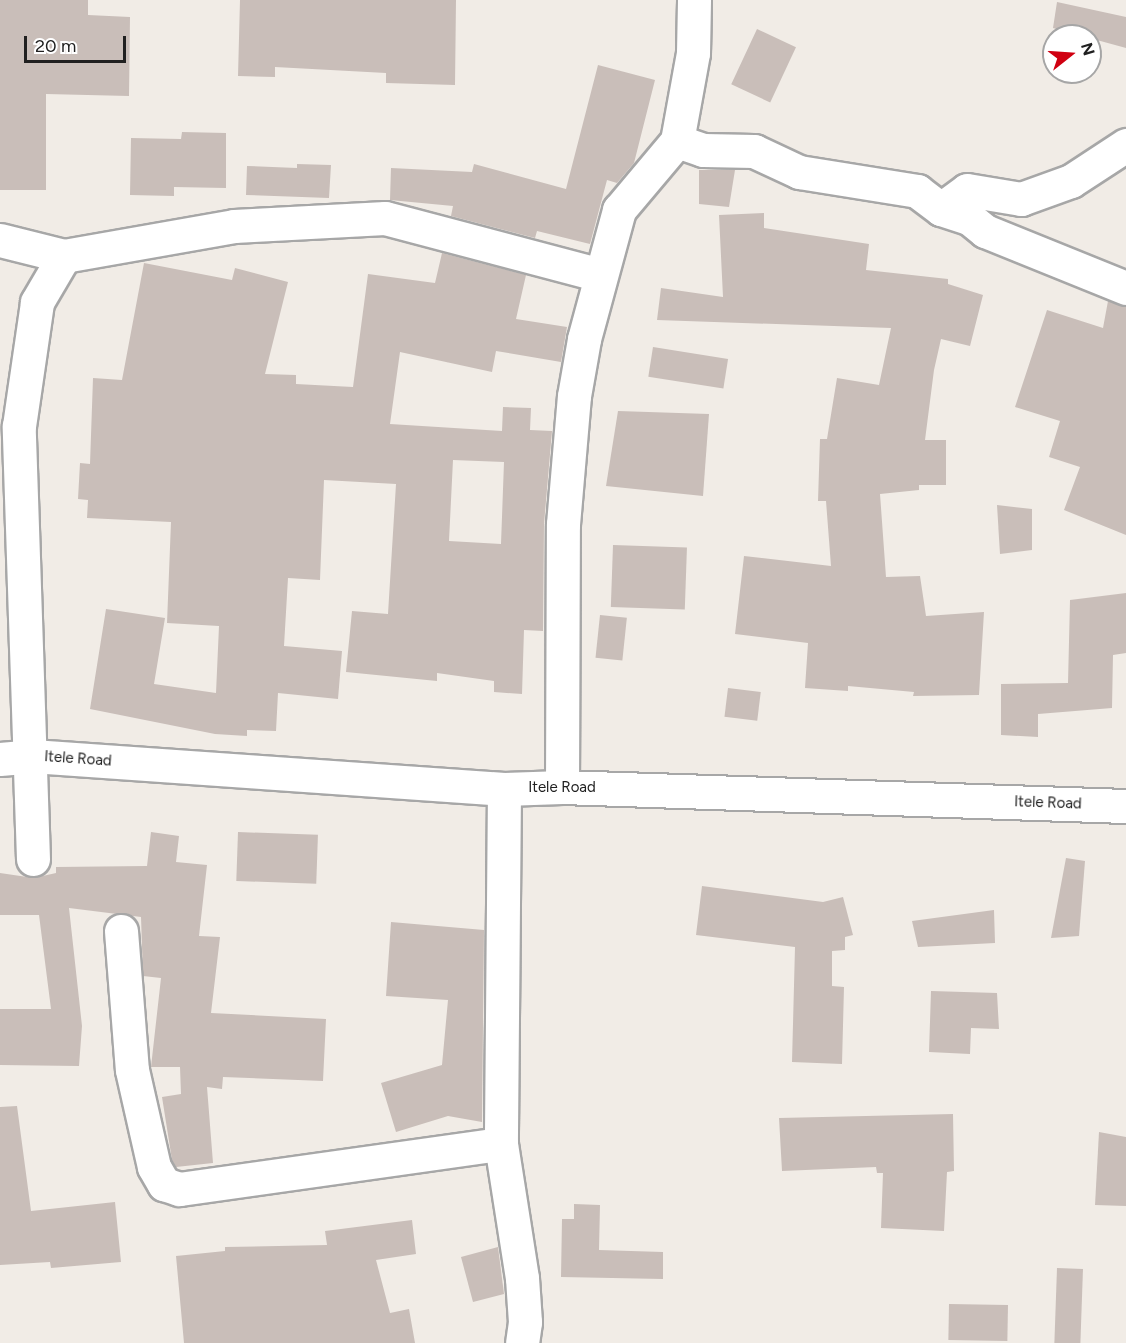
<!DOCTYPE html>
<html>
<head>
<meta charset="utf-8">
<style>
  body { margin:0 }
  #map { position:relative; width:1126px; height:1343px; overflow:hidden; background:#f1ece6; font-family:Figtree,sans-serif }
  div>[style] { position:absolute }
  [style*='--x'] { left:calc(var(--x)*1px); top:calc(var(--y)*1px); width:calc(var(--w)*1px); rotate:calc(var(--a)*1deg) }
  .building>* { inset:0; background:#c9beb9; transform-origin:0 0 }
  .roads { filter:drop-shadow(2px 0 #a7a7a7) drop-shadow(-2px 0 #a7a7a7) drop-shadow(0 2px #a7a7a7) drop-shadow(0 -2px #a7a7a7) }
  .minor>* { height:33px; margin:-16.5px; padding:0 16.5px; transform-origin:16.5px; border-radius:16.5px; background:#fff }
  span { translate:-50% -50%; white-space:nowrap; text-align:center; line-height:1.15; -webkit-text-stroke:6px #fff; paint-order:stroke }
  .street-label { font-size:15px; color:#202020 }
  .north { position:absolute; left:1042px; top:24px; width:60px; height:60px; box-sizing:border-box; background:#fff; border:2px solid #a6a6a6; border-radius:50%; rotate:73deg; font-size:16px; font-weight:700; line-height:24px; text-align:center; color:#202020 }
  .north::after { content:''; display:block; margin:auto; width:21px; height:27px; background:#d00011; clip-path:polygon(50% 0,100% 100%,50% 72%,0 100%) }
  .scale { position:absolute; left:24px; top:36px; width:102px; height:27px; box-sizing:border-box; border:3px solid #202020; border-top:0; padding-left:8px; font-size:18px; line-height:21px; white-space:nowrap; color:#202020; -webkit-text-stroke:4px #fff; paint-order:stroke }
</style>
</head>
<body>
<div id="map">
  <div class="building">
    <i style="clip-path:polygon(0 0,88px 0,88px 15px,130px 17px,129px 96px,46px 94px,46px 190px,0 190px)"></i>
    <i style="clip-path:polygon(240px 0,456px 0,455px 85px,386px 83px,386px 73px,275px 67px,275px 77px,238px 76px)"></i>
    <i style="clip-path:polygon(1057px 2px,1126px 17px,1126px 48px,1053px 28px)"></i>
    <i style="left:757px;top:29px;width:43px;height:61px;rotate:25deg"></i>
    <i style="clip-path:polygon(598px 65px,655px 80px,634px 163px,617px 183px,607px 180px,590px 244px,537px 231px,535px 238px,451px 216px,453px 206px,390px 200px,391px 168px,472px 172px,474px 164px,566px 189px)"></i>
    <i style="clip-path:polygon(182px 132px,226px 133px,226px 188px,174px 187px,174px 196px,130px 195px,131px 138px,181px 139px)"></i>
    <i style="clip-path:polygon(297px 164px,331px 165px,329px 198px,246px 195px,247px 166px,297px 168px)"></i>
    <i style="clip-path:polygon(699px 170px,735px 170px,729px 207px,699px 204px)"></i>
    <i style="clip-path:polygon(764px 213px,764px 228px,869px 244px,866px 270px,948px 279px,948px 284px,983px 295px,970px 346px,941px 339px,934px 370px,925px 440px,946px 440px,946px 485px,919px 485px,919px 490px,880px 494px,886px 577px,920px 576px,926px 616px,984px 612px,979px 695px,913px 696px,914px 692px,848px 686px,848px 691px,805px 688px,808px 643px,735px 634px,744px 556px,831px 566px,826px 501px,818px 501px,820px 439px,827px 439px,837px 378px,879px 385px,891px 328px,657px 320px,661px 288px,723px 297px,719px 215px)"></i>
    <i style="clip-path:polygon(evenodd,442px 253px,526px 275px,516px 319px,567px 327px,561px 362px,496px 351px,492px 372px,400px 352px,390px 424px,502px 431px,503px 407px,531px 408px,530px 430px,552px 431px,544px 524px,543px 631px,524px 630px,522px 694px,494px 692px,494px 681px,437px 673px,437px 681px,346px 672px,352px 611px,388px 614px,396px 484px,324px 480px,320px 580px,288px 578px,284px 646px,342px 651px,338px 699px,278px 693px,276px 731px,247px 730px,247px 736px,215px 734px,90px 709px,106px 609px,165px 618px,154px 684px,216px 693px,219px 626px,167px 623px,171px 522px,87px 518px,88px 500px,78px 499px,80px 463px,90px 464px,93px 378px,122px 380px,144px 263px,232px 280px,235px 268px,288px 282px,265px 374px,296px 375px,296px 384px,353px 387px,368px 274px,435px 283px,442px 253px,453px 460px,504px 462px,501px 544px,449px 541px,453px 460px)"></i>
    <i style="clip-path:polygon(1108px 301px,1126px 306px,1126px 535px,1064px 510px,1080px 467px,1049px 457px,1060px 421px,1015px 407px,1047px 310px,1103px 328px)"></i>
    <i style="left:653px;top:347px;width:76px;height:30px;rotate:9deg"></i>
    <i style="clip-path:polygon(618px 411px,709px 414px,703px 496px,606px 486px)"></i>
    <i style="clip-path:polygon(997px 505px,1032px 509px,1032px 550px,1000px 554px)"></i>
    <i style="left:613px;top:545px;width:74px;height:62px;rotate:2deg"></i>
    <i style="clip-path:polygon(1126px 593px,1126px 653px,1113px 655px,1112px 708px,1038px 714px,1038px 737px,1001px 735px,1001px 684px,1068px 683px,1070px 600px)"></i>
    <i style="left:600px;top:615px;width:27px;height:43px;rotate:6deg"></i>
    <i style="left:728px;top:688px;width:33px;height:29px;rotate:7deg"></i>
    <i style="clip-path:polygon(151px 832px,179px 836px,176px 862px,207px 865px,199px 936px,220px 937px,211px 1013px,326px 1019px,323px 1081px,223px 1077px,222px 1089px,207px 1087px,213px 1163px,176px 1167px,172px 1160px,162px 1097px,181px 1094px,180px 1067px,151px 1067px,161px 978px,143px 976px,141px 917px,69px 908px,82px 1026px,79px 1066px,0 1065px,0 1009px,51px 1009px,39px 915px,0 915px,0 873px,34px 878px,56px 873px,56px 867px,147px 866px)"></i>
    <i style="left:238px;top:832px;width:80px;height:49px;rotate:2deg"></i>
    <i style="clip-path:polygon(1066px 858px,1085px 861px,1079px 936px,1051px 938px)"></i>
    <i style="clip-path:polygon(702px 886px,823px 902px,843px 897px,853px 935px,845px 937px,845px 950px,832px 951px,832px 986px,844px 987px,842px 1064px,792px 1062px,795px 947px,696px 935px)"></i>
    <i style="clip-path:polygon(994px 910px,995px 943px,918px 947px,912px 921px)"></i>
    <i style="clip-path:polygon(391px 922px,484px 930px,482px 1122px,448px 1116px,396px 1132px,381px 1083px,442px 1065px,448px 1000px,386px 996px)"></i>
    <i style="clip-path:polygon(931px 991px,997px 993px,999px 1029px,971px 1028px,970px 1054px,929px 1052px)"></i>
    <i style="clip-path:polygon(17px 1106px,31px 1211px,115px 1202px,121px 1262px,51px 1268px,50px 1262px,0 1265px,0 1107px)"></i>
    <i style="clip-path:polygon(953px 1114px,954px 1171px,947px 1172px,944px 1231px,881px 1228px,883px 1173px,877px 1173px,876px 1167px,782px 1171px,779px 1118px)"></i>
    <i style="clip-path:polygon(1099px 1132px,1126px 1137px,1126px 1206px,1095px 1205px)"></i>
    <i style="clip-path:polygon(574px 1204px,600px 1205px,599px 1250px,663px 1252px,663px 1279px,561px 1277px,562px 1219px,574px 1219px)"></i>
    <i style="clip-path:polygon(412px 1220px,416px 1254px,376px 1260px,390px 1313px,409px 1309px,415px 1343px,184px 1343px,176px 1256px,225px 1251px,225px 1247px,327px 1245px,325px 1231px)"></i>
    <i style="clip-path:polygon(498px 1247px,504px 1294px,473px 1302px,461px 1257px)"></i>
    <i style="left:1057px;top:1268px;width:26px;height:75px;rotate:2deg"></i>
    <i style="left:949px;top:1304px;width:59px;height:36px;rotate:1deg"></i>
  </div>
  <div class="roads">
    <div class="minor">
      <i style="--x:677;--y:141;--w:28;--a:19"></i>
      <i style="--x:703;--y:150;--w:51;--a:1.1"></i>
      <i style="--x:754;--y:151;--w:50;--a:25"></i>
      <i style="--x:799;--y:172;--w:120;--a:9.1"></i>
      <i style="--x:917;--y:191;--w:30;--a:37"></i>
      <i style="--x:941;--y:209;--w:32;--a:-36"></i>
      <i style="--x:967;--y:190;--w:55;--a:9.5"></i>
      <i style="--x:1021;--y:199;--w:53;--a:-19.8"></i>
      <i style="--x:1071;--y:181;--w:66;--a:-33.2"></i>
      <i style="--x:941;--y:209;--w:29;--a:18"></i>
      <i style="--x:969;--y:218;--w:21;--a:39"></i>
      <i style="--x:985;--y:231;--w:152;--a:22"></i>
      <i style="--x:0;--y:240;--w:66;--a:14"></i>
      <i style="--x:64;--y:256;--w:173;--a:-10"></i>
      <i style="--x:234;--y:226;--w:151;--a:-3"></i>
      <i style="--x:385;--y:218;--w:222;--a:14.8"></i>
      <i style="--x:0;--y:759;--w:32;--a:-5"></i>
      <i style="--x:32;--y:756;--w:473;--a:4"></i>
      <i style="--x:504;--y:789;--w:58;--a:-2"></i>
      <i style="--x:562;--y:787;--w:564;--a:1.93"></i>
      <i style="--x:562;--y:787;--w:263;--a:-89.8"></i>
      <i style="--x:563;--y:524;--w:128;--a:-85.1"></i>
      <i style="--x:574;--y:396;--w:58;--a:-80"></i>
      <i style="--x:584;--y:339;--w:134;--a:-74.8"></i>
      <i style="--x:619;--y:210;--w:90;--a:-50"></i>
      <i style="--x:677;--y:141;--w:89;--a:-79.7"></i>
      <i style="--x:693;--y:53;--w:53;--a:-88.9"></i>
      <i style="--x:504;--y:789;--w:355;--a:90.5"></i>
      <i style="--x:501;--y:1144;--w:136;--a:81.1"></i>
      <i style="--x:522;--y:1278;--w:44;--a:86.1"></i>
      <i style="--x:525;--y:1322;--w:21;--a:98"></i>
      <i style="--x:33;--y:859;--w:433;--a:-91.9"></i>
      <i style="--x:19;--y:426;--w:125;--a:-81.7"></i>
      <i style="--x:37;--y:302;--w:53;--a:-59.6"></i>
      <i style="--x:121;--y:931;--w:139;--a:85.5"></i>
      <i style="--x:132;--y:1070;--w:99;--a:77.2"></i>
      <i style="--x:154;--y:1167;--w:20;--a:60"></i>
      <i style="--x:164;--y:1184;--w:16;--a:18"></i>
      <i style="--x:179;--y:1189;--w:325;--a:-8"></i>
    </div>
  </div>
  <div class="street-label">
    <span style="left:78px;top:759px;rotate:4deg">Itele Road</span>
    <span style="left:562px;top:788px">Itele Road</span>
    <span style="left:1048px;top:803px;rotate:2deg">Itele Road</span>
  </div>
  <div class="north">N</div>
  <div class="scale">20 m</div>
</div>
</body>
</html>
